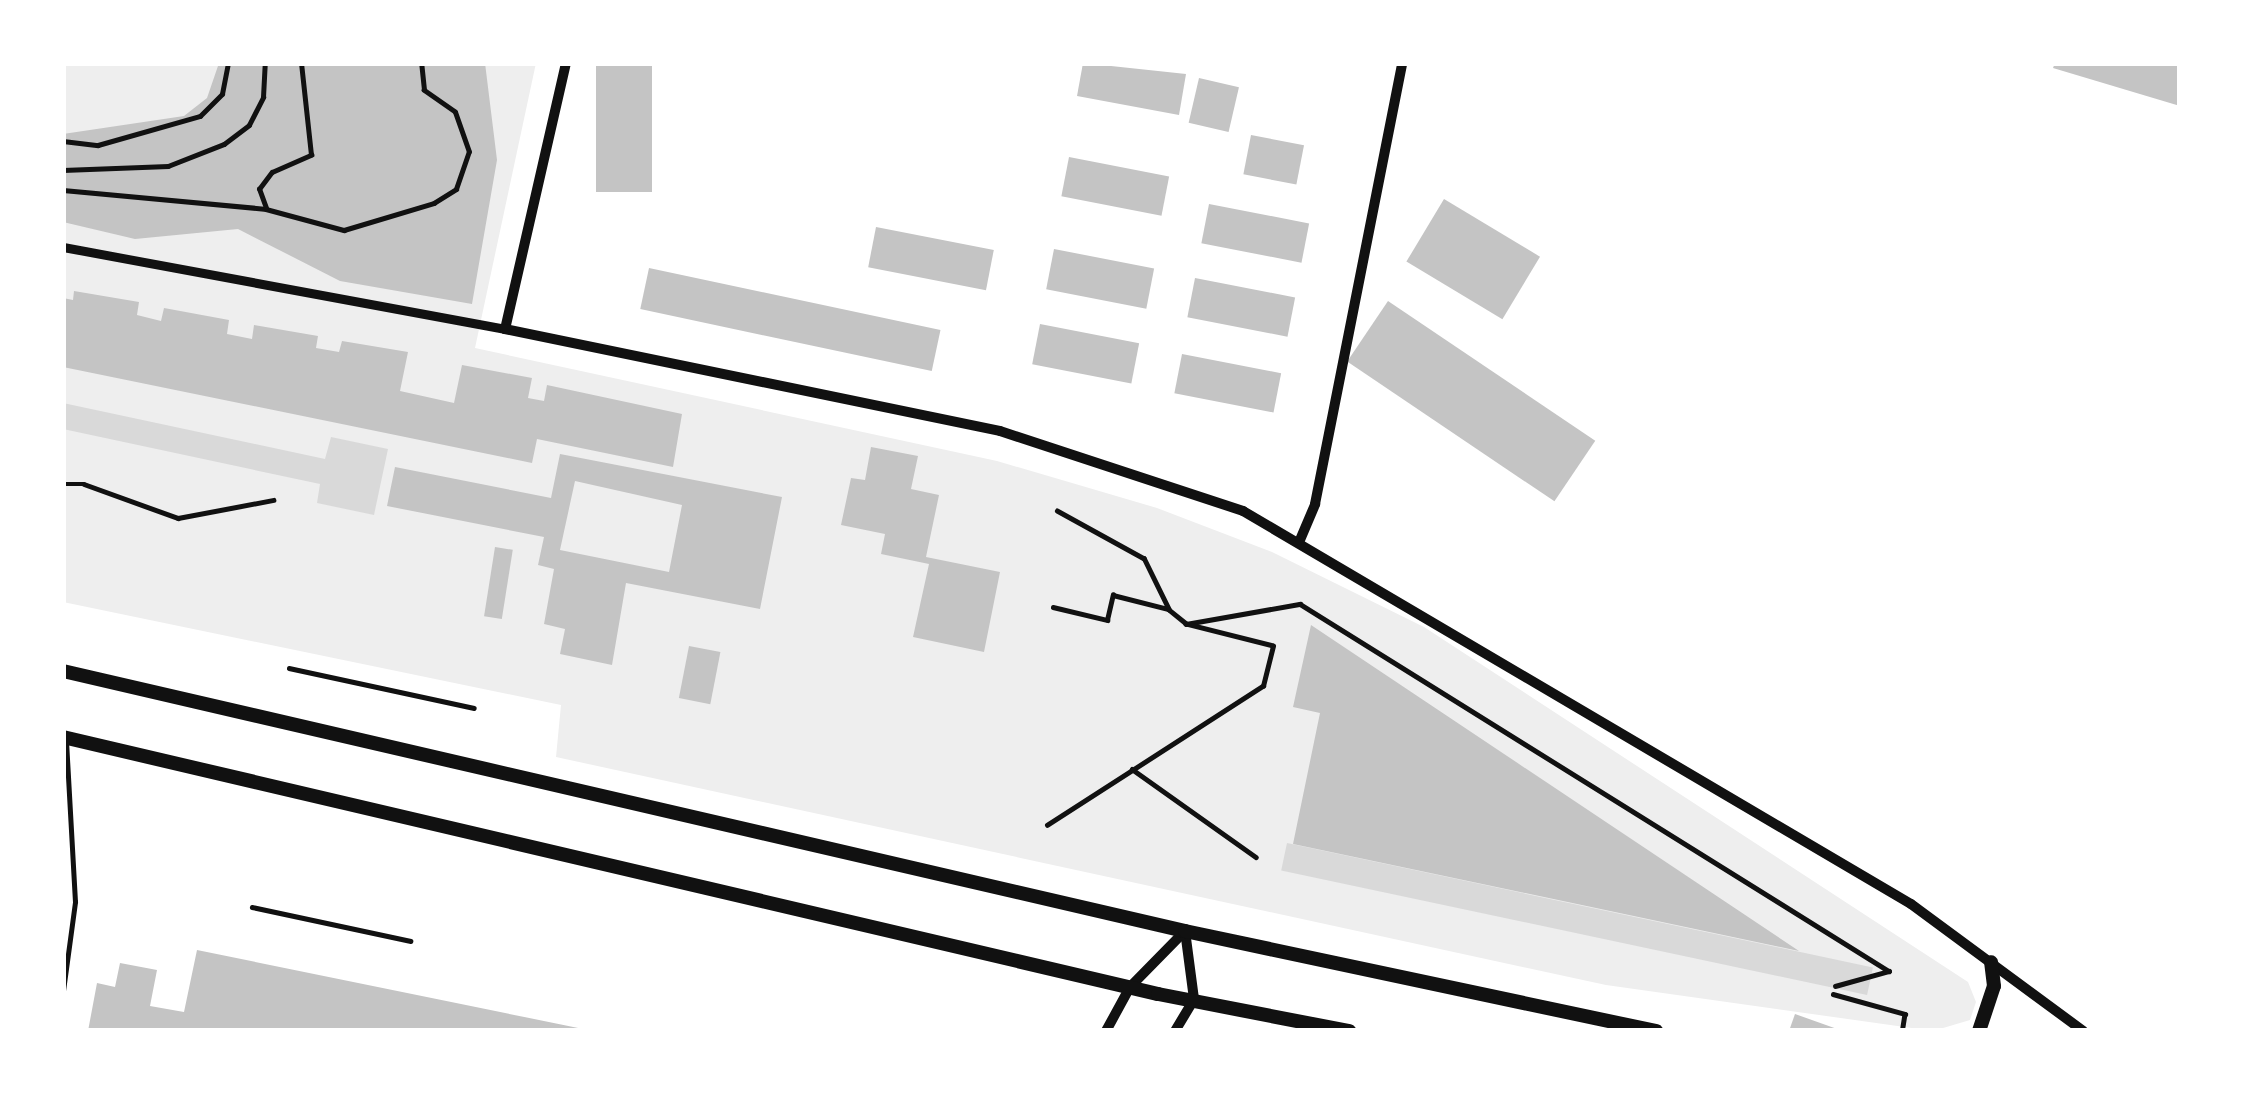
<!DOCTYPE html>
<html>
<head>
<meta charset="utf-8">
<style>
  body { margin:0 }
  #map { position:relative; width:2243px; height:1094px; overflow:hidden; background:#fff; font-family:Karla,sans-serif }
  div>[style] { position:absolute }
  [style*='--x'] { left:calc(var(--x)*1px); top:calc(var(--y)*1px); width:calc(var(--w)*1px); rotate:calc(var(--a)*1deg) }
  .green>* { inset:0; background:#eee }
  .water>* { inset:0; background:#d9d9d9; transform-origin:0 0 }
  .building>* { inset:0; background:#c4c4c4; transform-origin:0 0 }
  .path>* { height:4.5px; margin:-2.25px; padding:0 2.25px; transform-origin:2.25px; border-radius:2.25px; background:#111 }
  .service>* { height:4.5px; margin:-2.25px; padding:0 2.25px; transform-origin:2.25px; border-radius:2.25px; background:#111 }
  .minor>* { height:9px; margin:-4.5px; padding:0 4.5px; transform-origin:4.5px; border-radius:4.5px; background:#111 }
  .tertiary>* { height:10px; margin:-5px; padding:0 5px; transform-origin:5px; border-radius:5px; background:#111 }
  .primary>* { height:14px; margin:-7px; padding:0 7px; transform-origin:7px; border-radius:7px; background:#111 }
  span { translate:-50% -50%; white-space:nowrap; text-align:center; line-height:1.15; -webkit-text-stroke:12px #fff; paint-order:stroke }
  .frame { position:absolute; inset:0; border:66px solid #fff; pointer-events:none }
</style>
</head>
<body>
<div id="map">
  <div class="green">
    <i style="clip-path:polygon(63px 63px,536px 63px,475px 348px,997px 461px,1157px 508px,1272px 552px,1424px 627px,1968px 982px,1976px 1002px,1970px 1020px,1933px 1031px,1606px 985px,556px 757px,561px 705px,63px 602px)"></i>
  </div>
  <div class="water">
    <i style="clip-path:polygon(63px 403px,325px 459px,331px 437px,388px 449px,374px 515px,317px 503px,320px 484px,63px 429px)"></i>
    <i style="left:1287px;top:843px;width:599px;height:28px;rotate:12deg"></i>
  </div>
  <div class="building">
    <i style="clip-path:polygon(219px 63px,485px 63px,497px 160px,472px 304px,340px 281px,238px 229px,135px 239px,63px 222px,63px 134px,184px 116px,207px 98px)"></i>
    <i style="left:596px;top:63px;width:56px;height:129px"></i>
    <i style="clip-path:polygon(1083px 63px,1186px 74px,1179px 115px,1077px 96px)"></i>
    <i style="clip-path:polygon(2055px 63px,2180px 63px,2180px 106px,2053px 68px)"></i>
    <i style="left:1199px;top:78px;width:41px;height:46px;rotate:13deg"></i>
    <i style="left:1251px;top:135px;width:54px;height:40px;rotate:11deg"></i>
    <i style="left:1069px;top:157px;width:102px;height:40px;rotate:11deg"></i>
    <i style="left:1444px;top:199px;width:112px;height:73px;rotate:31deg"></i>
    <i style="left:1209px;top:204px;width:102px;height:40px;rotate:11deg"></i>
    <i style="left:876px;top:227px;width:120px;height:41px;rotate:11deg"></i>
    <i style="left:1054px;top:249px;width:102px;height:41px;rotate:11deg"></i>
    <i style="left:649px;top:268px;width:298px;height:42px;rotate:12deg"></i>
    <i style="left:1195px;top:278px;width:102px;height:40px;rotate:11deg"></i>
    <i style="clip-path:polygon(74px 291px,139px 302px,137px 315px,161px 321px,164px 308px,229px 320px,227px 334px,252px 339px,254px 325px,318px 336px,316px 348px,339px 352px,342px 341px,408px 352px,400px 391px,454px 403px,462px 365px,532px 378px,528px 398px,544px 401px,547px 385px,682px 414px,673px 467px,537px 439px,532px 463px,63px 367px,63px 298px,73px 300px)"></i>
    <i style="left:1388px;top:301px;width:250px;height:73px;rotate:34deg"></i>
    <i style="left:1040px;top:324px;width:101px;height:41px;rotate:11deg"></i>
    <i style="left:1182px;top:354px;width:101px;height:40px;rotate:11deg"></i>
    <i style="clip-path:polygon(871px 447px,918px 456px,911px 489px,939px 495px,926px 557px,1000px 572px,984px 652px,913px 637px,929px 564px,881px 554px,885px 534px,841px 525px,851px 478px,865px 480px)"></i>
    <i style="clip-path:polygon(evenodd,560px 454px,782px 497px,760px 609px,626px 583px,612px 665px,560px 654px,565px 629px,544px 624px,554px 569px,538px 565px,544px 537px,387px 506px,395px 467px,551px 498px,560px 454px,575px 481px,682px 505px,669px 572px,560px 550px,575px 481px)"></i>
    <i style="left:495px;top:547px;width:18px;height:70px;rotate:9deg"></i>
    <i style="clip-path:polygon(1311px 625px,1799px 951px,1293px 844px,1320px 713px,1293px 707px)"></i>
    <i style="left:689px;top:646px;width:32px;height:53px;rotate:11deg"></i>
    <i style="clip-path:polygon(197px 950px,583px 1029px,583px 1031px,88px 1031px,97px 983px,115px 987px,120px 963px,157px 970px,150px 1006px,184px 1012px)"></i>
    <i style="clip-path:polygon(1795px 1014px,1840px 1030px,1840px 1031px,1789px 1031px)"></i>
  </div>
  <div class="path">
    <i style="--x:63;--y:141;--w:35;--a:7"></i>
    <i style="--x:98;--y:145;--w:106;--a:-15.9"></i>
    <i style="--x:200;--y:116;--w:31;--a:-45"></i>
    <i style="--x:222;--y:94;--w:32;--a:-79"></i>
    <i style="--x:63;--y:170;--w:105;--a:-2.2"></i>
    <i style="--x:168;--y:166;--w:60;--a:-21.4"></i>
    <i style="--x:224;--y:144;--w:31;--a:-37"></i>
    <i style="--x:249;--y:125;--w:31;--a:-63"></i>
    <i style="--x:263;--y:97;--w:34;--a:-87"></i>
    <i style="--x:63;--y:190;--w:204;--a:5.3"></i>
    <i style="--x:266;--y:209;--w:81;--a:15.1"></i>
    <i style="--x:344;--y:230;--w:94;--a:-16.7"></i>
    <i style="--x:434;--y:203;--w:26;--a:-32"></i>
    <i style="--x:456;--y:189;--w:39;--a:-71"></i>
    <i style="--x:469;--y:152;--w:42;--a:-109.3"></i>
    <i style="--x:455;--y:112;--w:38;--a:-145"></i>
    <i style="--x:424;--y:90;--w:27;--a:-96"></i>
    <i style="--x:266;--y:208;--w:20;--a:-110"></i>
    <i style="--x:259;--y:189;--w:21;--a:-53"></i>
    <i style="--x:272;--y:172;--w:43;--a:-23.6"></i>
    <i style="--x:311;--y:155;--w:93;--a:-96.2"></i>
    <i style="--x:63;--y:484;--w:21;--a:0"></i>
    <i style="--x:84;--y:484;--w:100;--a:19.9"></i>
    <i style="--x:178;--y:518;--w:97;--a:-10.7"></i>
    <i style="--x:1053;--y:607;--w:56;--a:13.5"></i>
    <i style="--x:1107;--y:620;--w:26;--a:-77"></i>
    <i style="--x:1113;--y:595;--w:57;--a:14.3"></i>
    <i style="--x:1186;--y:624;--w:116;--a:-10"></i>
    <i style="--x:1300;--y:604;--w:694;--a:31.93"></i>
    <i style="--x:289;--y:668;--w:189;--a:12.2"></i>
    <i style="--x:1132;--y:769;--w:152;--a:35.4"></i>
    <i style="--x:1047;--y:825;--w:257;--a:-32.8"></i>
    <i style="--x:1263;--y:686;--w:41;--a:-76"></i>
    <i style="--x:1273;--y:646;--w:90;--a:-165.8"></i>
    <i style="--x:1186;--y:624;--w:22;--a:-141"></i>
    <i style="--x:1169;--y:610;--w:57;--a:-116.1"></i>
    <i style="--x:1144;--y:559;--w:99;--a:-151.1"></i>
    <i style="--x:252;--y:907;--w:162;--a:12.1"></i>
    <i style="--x:1835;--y:986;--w:56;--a:-15.5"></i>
    <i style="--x:1833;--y:994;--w:75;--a:15.5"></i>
    <i style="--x:1905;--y:1014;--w:13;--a:99"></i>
  </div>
  <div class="service">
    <i style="--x:63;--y:991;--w:90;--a:-82.3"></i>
    <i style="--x:75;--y:902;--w:159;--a:-93.2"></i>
  </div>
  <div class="minor">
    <i style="--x:63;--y:247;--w:450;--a:10.5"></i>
  </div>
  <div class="tertiary">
    <i style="--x:566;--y:63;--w:273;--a:102.9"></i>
    <i style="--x:505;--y:329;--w:505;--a:11.64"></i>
    <i style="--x:1000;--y:431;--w:256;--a:18.2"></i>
    <i style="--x:1243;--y:511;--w:775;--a:30.47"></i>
    <i style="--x:1911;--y:904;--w:214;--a:36.4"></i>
    <i style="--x:1300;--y:540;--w:39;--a:-67"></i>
    <i style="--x:1315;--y:504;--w:449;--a:-78.8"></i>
    <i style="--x:1106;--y:1031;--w:50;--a:-61.4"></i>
    <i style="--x:1130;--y:987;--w:78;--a:-45.5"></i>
    <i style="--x:1175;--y:1031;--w:37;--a:-59"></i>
    <i style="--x:1194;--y:999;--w:69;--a:-97.5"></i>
  </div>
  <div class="primary">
    <i style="--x:63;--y:671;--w:1152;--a:13.05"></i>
    <i style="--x:1185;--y:931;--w:482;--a:12"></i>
    <i style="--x:63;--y:737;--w:1125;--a:13.21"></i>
    <i style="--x:1158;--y:994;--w:195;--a:11"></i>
    <i style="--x:1979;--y:1031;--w:47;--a:-71.6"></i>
    <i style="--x:1994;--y:986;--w:24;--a:-97"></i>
  </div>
  <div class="frame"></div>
</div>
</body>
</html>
